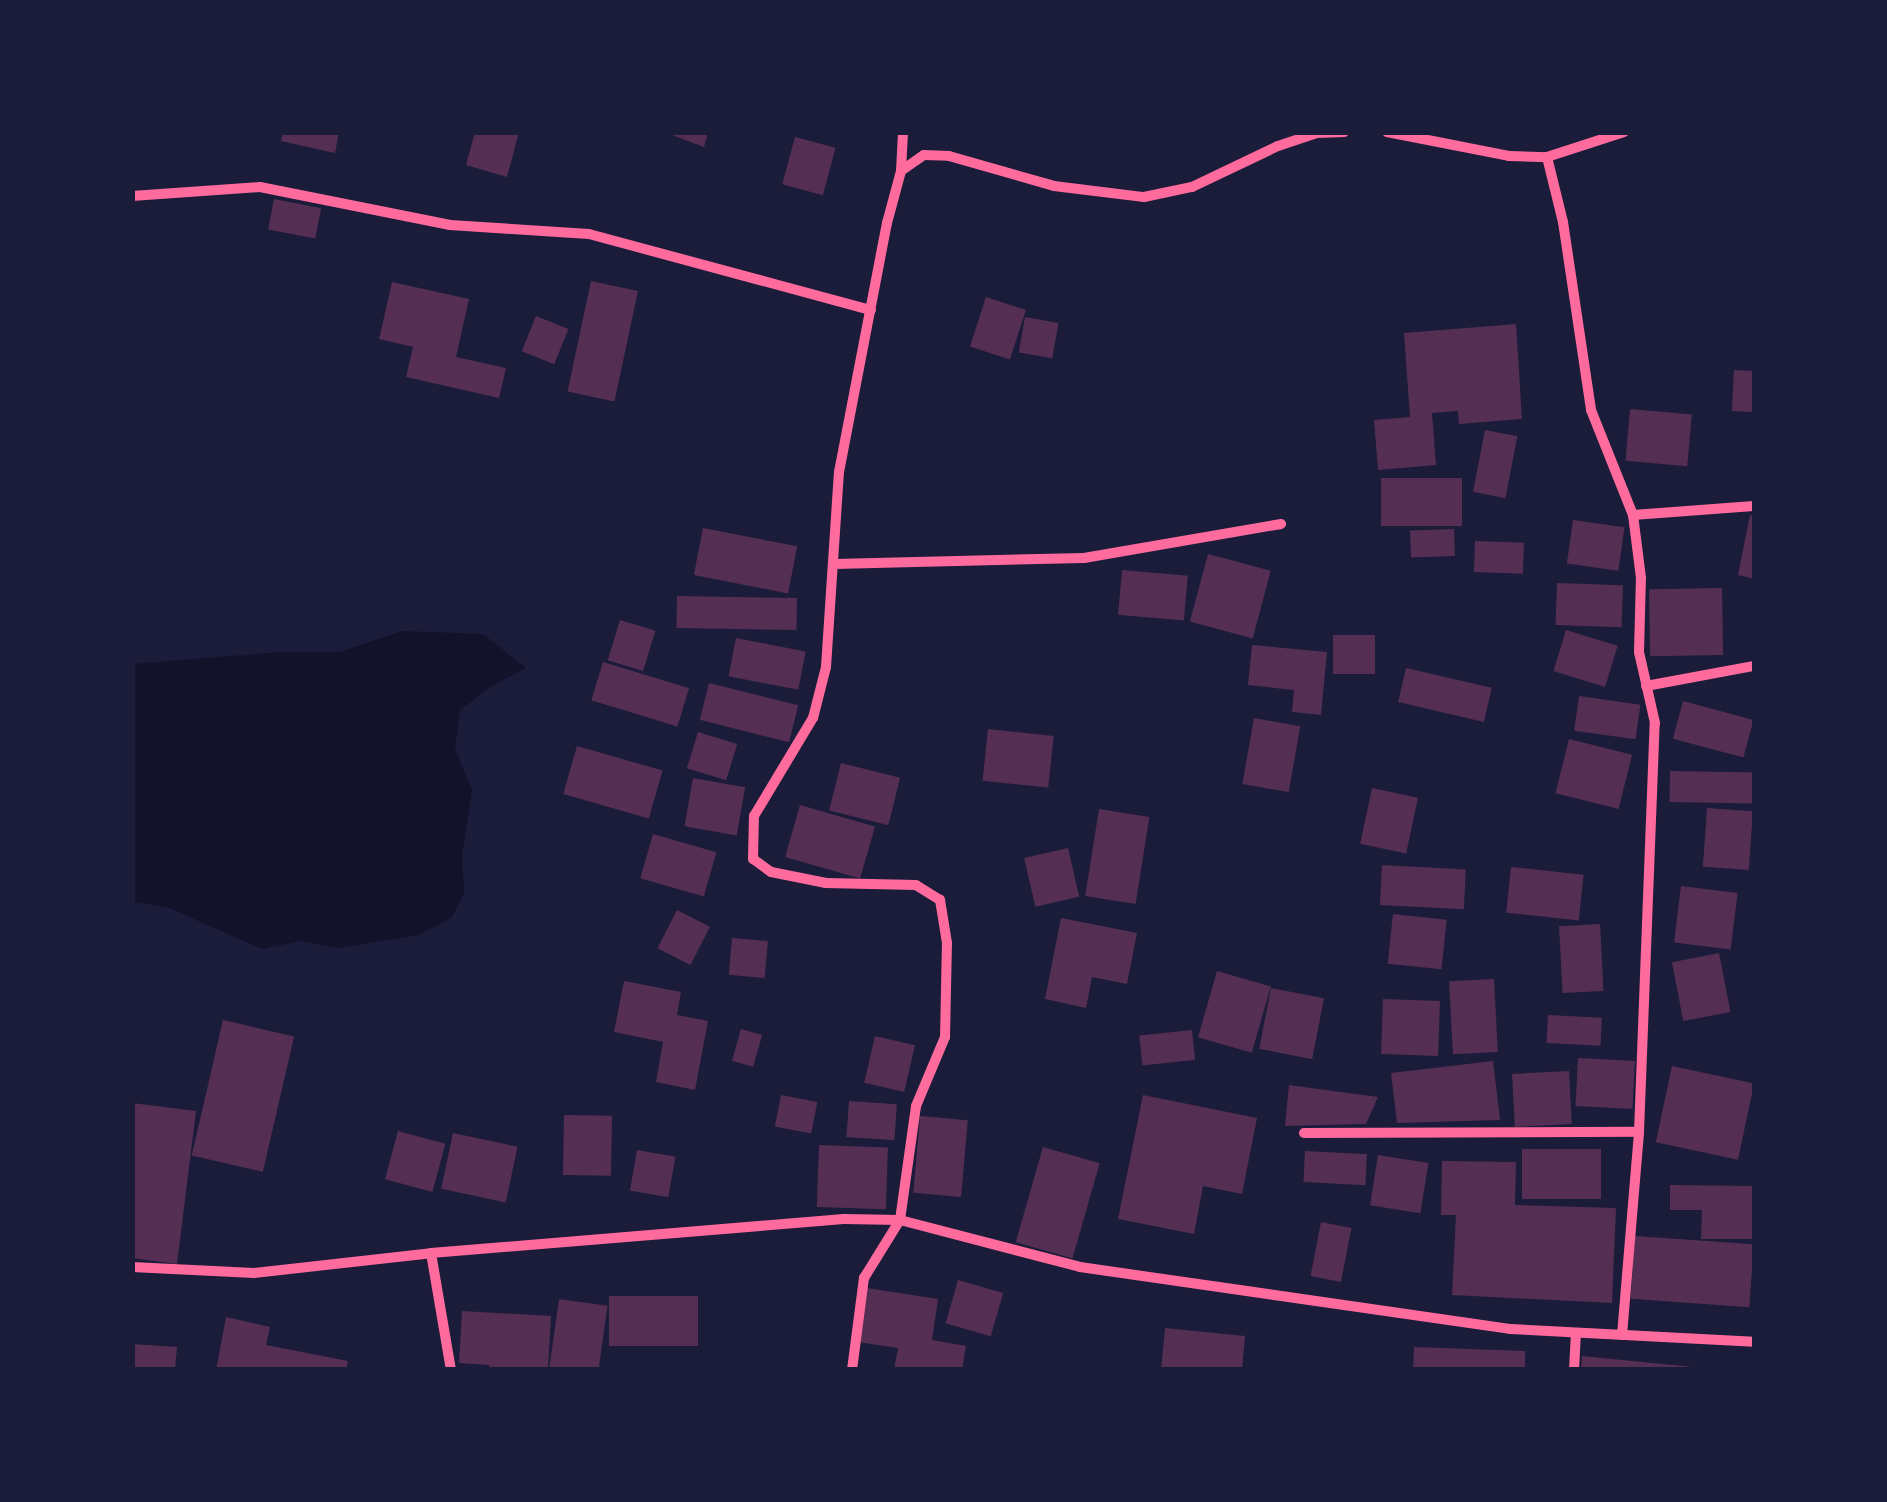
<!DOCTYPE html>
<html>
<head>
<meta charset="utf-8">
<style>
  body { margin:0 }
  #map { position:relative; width:1887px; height:1502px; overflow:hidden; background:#1b1b3a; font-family:"DejaVu Sans",sans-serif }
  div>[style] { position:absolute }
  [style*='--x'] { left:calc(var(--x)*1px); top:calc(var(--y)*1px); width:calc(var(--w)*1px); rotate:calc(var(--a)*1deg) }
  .water>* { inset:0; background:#12122b }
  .building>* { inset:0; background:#542f53; transform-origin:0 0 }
  .minor>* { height:10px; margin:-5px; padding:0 5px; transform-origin:5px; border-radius:5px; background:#ff6b9d }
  span { translate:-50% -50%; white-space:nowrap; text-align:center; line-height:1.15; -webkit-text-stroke:10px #1b1b3a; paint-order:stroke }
  .frame { position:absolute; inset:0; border:135px solid #1b1b3a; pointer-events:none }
</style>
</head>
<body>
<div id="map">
  <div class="water">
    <i style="clip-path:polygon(402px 631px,483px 634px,526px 668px,493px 685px,460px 710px,455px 748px,472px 790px,462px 856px,464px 893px,452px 917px,419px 935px,338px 948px,300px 941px,262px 949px,167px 907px,133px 902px,133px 664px,282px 652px,340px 652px)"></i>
  </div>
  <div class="building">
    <i style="clip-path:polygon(283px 132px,339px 132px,335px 153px,281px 141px)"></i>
    <i style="clip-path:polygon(475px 132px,519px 132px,507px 177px,466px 165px)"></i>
    <i style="clip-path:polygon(664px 132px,708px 132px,704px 147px)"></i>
    <i style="left:795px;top:137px;width:42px;height:49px;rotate:15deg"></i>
    <i style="left:274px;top:199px;width:48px;height:31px;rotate:11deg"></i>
    <i style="left:591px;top:281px;width:48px;height:113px;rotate:12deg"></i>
    <i style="clip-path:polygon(392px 282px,469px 299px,456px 357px,506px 368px,499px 398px,406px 377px,413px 347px,379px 339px)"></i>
    <i style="left:986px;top:297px;width:42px;height:52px;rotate:18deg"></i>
    <i style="left:536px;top:316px;width:35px;height:38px;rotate:22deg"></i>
    <i style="left:1025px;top:317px;width:34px;height:36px;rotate:10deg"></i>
    <i style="clip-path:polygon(1516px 324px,1522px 419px,1459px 424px,1458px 411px,1432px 413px,1436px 465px,1378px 470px,1374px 420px,1410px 417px,1404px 333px)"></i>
    <i style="left:1734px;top:370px;width:20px;height:41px;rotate:3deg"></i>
    <i style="left:1630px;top:409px;width:62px;height:52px;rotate:5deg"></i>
    <i style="left:1485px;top:430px;width:33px;height:63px;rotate:11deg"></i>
    <i style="left:1381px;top:478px;width:81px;height:48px"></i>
    <i style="clip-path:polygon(1750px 515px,1754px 516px,1754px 579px,1738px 575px)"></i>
    <i style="left:1573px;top:520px;width:52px;height:44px;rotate:8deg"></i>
    <i style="left:703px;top:528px;width:96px;height:48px;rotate:11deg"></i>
    <i style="left:1454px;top:529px;width:27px;height:44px;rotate:88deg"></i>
    <i style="left:1475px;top:541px;width:49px;height:31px;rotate:2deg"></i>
    <i style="left:1208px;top:554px;width:65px;height:70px;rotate:15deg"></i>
    <i style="left:1122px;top:570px;width:66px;height:45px;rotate:5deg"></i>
    <i style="left:1557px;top:583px;width:66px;height:42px;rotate:2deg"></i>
    <i style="left:1722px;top:588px;width:67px;height:73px;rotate:89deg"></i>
    <i style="left:677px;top:596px;width:120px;height:32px;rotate:1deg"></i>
    <i style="left:620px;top:620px;width:37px;height:42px;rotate:17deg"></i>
    <i style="left:1566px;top:630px;width:54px;height:43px;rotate:17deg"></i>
    <i style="left:1333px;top:635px;width:42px;height:39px"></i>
    <i style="left:736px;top:638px;width:71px;height:39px;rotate:11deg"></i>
    <i style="clip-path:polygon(1252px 645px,1327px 652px,1321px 715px,1292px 712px,1294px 690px,1248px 685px)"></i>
    <i style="left:603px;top:662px;width:90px;height:40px;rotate:17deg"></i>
    <i style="left:1406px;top:668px;width:88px;height:35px;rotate:13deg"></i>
    <i style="left:709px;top:683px;width:92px;height:38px;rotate:14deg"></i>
    <i style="left:1579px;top:696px;width:62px;height:35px;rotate:8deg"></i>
    <i style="left:1683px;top:701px;width:73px;height:39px;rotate:15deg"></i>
    <i style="left:1254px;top:718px;width:47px;height:67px;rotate:10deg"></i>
    <i style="left:988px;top:729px;width:66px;height:52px;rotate:6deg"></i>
    <i style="left:698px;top:732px;width:41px;height:38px;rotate:17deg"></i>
    <i style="left:1569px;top:739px;width:65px;height:56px;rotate:14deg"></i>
    <i style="left:577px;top:746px;width:89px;height:50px;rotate:16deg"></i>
    <i style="left:841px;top:763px;width:61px;height:49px;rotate:14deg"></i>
    <i style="left:1670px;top:771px;width:84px;height:31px;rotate:1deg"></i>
    <i style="left:693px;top:778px;width:53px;height:49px;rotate:10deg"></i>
    <i style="left:1372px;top:788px;width:47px;height:57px;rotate:12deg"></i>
    <i style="left:800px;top:805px;width:78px;height:54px;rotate:16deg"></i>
    <i style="left:1707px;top:808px;width:46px;height:59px;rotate:4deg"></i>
    <i style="left:1099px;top:809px;width:51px;height:88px;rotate:9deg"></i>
    <i style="left:653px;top:834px;width:66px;height:46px;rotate:16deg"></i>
    <i style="left:1068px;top:848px;width:50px;height:45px;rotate:77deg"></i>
    <i style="left:1382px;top:865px;width:84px;height:40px;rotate:3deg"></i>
    <i style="left:1511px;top:867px;width:73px;height:46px;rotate:6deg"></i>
    <i style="left:1681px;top:886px;width:57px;height:57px;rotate:7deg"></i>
    <i style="left:677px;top:910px;width:37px;height:43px;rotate:27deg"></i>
    <i style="left:1393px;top:914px;width:54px;height:50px;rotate:6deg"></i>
    <i style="clip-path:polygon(1061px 918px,1137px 933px,1127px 984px,1092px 977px,1086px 1008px,1045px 999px)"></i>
    <i style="left:1600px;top:924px;width:67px;height:41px;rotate:87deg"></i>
    <i style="left:732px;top:938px;width:36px;height:37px;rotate:5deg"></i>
    <i style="left:1719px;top:953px;width:60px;height:48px;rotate:79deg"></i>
    <i style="left:1217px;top:971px;width:56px;height:69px;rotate:16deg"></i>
    <i style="left:1494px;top:979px;width:73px;height:45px;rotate:87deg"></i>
    <i style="clip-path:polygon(624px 981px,681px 992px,677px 1015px,708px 1021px,695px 1090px,656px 1082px,663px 1042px,614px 1032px)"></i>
    <i style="left:1271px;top:988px;width:54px;height:62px;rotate:11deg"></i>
    <i style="left:1383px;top:999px;width:57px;height:55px;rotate:2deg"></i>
    <i style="left:1548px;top:1015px;width:54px;height:28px;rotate:3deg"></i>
    <i style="left:223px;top:1020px;width:73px;height:139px;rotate:13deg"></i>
    <i style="left:741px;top:1029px;width:22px;height:33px;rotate:16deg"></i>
    <i style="left:1192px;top:1030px;width:30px;height:53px;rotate:84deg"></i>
    <i style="left:875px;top:1036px;width:41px;height:48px;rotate:13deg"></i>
    <i style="left:1578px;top:1058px;width:57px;height:48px;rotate:3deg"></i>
    <i style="clip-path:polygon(1493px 1061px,1500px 1120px,1397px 1123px,1391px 1073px)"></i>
    <i style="left:1672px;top:1066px;width:84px;height:78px;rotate:12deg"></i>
    <i style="left:1569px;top:1071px;width:53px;height:57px;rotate:87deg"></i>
    <i style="clip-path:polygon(1289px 1085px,1378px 1097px,1366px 1124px,1285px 1126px)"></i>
    <i style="left:781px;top:1095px;width:37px;height:32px;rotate:11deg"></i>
    <i style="clip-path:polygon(1143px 1095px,1257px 1118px,1242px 1194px,1203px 1186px,1194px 1234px,1118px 1219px)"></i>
    <i style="left:849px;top:1101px;width:48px;height:36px;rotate:4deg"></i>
    <i style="clip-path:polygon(132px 1103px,196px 1111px,177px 1264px,132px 1258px)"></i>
    <i style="left:564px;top:1115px;width:48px;height:60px;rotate:1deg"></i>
    <i style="left:920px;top:1116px;width:48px;height:77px;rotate:5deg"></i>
    <i style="left:398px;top:1131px;width:49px;height:50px;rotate:15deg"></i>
    <i style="left:453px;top:1133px;width:66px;height:57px;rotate:12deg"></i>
    <i style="left:819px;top:1145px;width:69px;height:62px;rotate:2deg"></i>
    <i style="left:1043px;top:1147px;width:59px;height:99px;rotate:16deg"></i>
    <i style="left:1522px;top:1149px;width:79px;height:50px"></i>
    <i style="left:637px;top:1150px;width:39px;height:41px;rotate:10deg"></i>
    <i style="left:1305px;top:1151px;width:62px;height:31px;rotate:3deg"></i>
    <i style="left:1378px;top:1155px;width:51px;height:51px;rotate:9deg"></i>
    <i style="clip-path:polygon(1442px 1161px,1516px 1162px,1515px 1205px,1616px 1208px,1612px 1303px,1452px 1295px,1456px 1215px,1441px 1215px)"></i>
    <i style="clip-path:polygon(1670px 1185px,1754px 1186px,1754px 1239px,1701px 1239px,1702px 1210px,1670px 1210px)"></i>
    <i style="left:1321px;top:1222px;width:31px;height:55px;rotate:11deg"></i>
    <i style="left:1635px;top:1236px;width:119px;height:63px;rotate:4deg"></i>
    <i style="left:958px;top:1280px;width:47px;height:45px;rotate:16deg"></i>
    <i style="clip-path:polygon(867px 1288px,938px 1299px,932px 1340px,966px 1346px,962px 1370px,894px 1370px,898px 1348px,858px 1342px)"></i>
    <i style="left:698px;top:1296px;width:50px;height:89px;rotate:90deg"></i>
    <i style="left:559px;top:1299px;width:49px;height:72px;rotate:8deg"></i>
    <i style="clip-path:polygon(462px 1311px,551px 1316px,548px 1370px,489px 1370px,489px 1365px,459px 1363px)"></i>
    <i style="clip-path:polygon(226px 1317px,270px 1327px,266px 1345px,348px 1361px,346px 1370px,216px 1370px)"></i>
    <i style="clip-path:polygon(1165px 1328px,1245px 1336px,1242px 1370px,1161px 1370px)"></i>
    <i style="clip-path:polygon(132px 1344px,177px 1347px,175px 1370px,132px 1370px)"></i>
    <i style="clip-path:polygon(1414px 1347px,1525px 1351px,1525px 1370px,1413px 1370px)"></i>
    <i style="clip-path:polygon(1582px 1356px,1693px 1367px,1693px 1370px,1581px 1370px)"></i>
  </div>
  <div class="minor">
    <i style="--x:1387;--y:132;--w:124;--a:11.1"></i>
    <i style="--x:1509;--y:156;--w:38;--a:2"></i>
    <i style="--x:1547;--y:157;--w:81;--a:-18"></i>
    <i style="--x:1547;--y:157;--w:67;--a:76.2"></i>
    <i style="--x:1563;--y:222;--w:190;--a:81.5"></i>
    <i style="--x:1591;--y:410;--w:113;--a:68.2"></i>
    <i style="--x:1633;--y:515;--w:121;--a:-4.3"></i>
    <i style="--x:901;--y:171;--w:39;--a:-87"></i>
    <i style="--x:132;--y:196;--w:128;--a:-4"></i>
    <i style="--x:260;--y:187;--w:194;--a:11.3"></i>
    <i style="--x:450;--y:225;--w:139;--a:3.7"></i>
    <i style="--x:589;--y:234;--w:292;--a:15.1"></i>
    <i style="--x:834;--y:564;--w:250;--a:-1.4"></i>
    <i style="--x:1084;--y:558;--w:200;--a:-9.8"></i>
    <i style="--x:1646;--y:686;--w:110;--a:-10.5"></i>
    <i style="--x:1304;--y:1133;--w:335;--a:-0.2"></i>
    <i style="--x:1639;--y:1132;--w:409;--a:-87.8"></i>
    <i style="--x:1655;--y:723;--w:73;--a:-102.7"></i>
    <i style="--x:1639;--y:652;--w:74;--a:-88.5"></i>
    <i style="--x:1641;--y:578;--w:64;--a:-97.2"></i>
    <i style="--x:431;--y:1253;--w:119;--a:80.3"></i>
    <i style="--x:132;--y:1267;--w:122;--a:2.8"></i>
    <i style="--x:254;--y:1273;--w:178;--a:-6.4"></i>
    <i style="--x:431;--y:1253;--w:414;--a:-4.7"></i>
    <i style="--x:844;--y:1219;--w:56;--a:1"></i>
    <i style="--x:900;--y:1220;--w:186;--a:14.6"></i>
    <i style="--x:1080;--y:1267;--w:434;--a:8.2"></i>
    <i style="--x:1510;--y:1329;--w:244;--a:3"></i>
    <i style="--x:1622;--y:1335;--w:204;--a:-85.2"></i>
    <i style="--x:852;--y:1370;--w:93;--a:-82.6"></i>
    <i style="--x:864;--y:1278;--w:68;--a:-58.2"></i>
    <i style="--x:900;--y:1220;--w:115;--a:-82"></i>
    <i style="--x:916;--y:1106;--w:75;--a:-67.2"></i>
    <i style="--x:945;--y:1037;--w:94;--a:-88.8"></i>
    <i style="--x:947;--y:943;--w:44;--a:-99.2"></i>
    <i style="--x:940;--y:900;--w:28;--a:-148"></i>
    <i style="--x:916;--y:885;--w:90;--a:-178.7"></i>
    <i style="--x:826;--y:883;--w:56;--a:-168.7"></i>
    <i style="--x:771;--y:872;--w:22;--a:-144"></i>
    <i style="--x:753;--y:859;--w:43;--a:-88.7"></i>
    <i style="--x:754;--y:816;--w:114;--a:-59"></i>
    <i style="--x:813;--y:718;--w:53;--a:-75.7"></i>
    <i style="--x:826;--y:667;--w:195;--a:-86.2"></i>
    <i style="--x:839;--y:472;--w:254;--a:-79.1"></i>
    <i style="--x:887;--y:223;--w:54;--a:-74.9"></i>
    <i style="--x:901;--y:171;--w:28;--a:-35"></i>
    <i style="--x:924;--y:155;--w:25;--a:2"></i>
    <i style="--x:949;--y:156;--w:109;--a:15.9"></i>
    <i style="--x:1054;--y:186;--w:91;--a:7"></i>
    <i style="--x:1144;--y:197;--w:49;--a:-11.8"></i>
    <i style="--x:1192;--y:187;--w:95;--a:-25.5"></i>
    <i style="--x:1278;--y:146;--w:41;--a:-18.4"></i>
    <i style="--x:1317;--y:133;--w:27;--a:-2"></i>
    <i style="--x:1574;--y:1370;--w:37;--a:-87"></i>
  </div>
  <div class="frame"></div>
</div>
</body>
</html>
